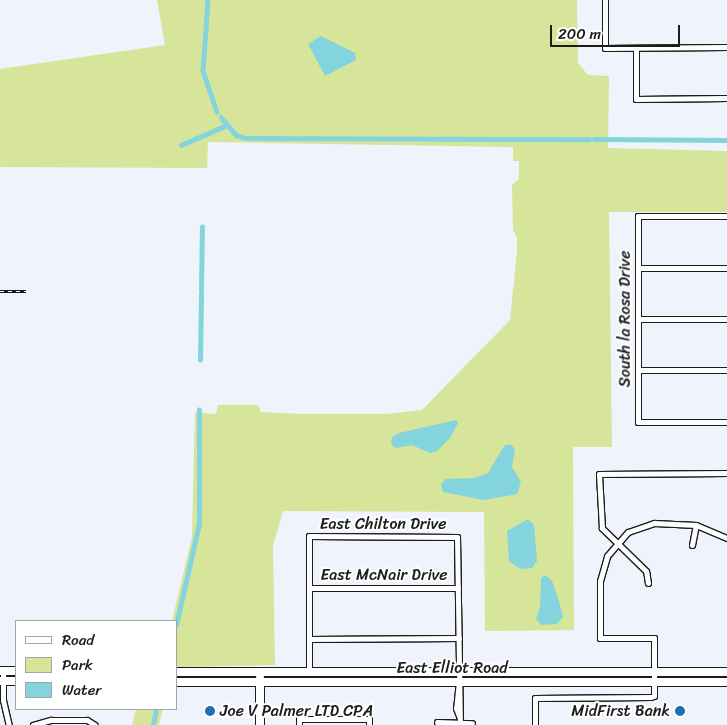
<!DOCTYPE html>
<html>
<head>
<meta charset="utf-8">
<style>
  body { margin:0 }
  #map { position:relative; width:727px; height:725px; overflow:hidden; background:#eef3fc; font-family:Sriracha,sans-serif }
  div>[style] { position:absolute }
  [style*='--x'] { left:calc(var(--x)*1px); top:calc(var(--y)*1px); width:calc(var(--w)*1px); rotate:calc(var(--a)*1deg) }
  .green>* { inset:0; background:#d6e599 }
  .water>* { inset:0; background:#84d4dd }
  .canal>* { height:4.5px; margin:-2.25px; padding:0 2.25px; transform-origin:2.25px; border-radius:2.25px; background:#84d4dd }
  .roads { filter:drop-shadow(1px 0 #1c1c1c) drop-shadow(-1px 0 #1c1c1c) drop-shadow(0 1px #1c1c1c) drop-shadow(0 -1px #1c1c1c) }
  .street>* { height:5px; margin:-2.5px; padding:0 2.5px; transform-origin:2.5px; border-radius:2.5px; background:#fff }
  .secondary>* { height:8px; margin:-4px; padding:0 4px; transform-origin:4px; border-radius:4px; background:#fff }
  .rail>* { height:3px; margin-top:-1.5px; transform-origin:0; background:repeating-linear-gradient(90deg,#fff 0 4px,#1c1c1c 0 8px); box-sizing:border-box; border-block:1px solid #1c1c1c }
  .dots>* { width:14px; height:14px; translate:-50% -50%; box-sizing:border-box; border:2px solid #fff; border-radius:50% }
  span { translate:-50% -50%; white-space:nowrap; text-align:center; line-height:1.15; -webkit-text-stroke:4px #fff; paint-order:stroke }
  .street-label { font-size:16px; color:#1c1c1c }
  .poi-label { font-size:16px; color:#1c1c1c }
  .left { translate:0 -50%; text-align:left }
  .right { translate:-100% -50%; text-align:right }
  .legend { position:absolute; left:15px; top:620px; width:162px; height:90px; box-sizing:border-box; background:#fff; border:1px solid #a4a4a4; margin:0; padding:6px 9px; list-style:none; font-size:15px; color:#1c1c1c }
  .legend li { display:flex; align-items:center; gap:10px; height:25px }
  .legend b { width:25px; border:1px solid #a4a4a4 }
  .scale { position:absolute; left:550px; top:25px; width:130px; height:22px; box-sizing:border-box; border:2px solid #1c1c1c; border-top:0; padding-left:6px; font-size:15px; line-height:18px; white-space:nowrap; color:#1c1c1c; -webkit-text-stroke:4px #fff; paint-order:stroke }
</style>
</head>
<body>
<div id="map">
  <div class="green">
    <i style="clip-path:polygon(157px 0,577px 0,578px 63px,588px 75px,609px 76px,608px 148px,727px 151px,727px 212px,609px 212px,612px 447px,573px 447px,574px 630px,485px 631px,484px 512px,283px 511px,273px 546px,275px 665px,176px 667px,176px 621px,172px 621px,192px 537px,195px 412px,216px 414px,218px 405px,258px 405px,261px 412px,300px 414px,386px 414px,422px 410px,510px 320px,517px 252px,517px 238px,513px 230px,512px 185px,519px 179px,519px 161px,513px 161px,513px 147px,208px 142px,207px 168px,0 167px,0 69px,165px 45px)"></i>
    <i style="clip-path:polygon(136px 709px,163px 709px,159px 725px,132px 725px)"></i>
  </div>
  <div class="water">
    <i style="clip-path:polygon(321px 36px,355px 53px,356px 60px,325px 76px,308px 44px)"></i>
    <i style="clip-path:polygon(456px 420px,458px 423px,450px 438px,437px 451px,430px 453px,412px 445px,396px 448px,391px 444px,392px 437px,399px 433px)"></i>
    <i style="clip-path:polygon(510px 444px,515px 449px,512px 467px,521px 482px,517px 494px,484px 500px,443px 492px,441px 485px,445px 479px,475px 478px,488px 473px,504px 446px)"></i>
    <i style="clip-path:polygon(528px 519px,534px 525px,537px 561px,532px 568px,520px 569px,509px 561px,507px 531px)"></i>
    <i style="clip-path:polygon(545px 575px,552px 581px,559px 601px,563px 617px,557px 624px,541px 625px,536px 619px,540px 607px,541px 578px)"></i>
  </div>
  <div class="canal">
    <i style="--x:208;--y:0;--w:71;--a:94"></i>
    <i style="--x:203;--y:71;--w:43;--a:71.1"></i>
    <i style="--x:221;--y:117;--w:23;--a:50"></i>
    <i style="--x:236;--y:135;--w:10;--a:17"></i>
    <i style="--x:246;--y:138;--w:343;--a:0.2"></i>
    <i style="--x:594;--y:139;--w:133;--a:0.4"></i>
    <i style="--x:181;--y:145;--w:50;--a:-23.5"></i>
    <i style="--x:201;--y:289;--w:62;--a:-89.1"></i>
    <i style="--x:200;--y:360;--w:67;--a:-89.1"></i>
    <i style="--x:176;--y:625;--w:104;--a:-77.2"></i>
    <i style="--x:199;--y:524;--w:114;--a:-90"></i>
    <i style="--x:153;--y:725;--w:16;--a:-79"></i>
  </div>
  <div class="roads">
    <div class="street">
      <i style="--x:605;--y:0;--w:48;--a:90"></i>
      <i style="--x:605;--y:48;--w:122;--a:-0.5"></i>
      <i style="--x:636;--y:48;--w:51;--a:90"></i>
      <i style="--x:636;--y:99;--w:91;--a:-0.6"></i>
      <i style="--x:727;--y:216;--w:89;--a:180"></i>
      <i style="--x:638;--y:216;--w:206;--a:90"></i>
      <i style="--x:638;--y:422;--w:89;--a:0"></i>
      <i style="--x:638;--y:268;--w:89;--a:0"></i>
      <i style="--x:638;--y:319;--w:89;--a:0"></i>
      <i style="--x:638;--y:370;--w:89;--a:0"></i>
      <i style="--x:692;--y:545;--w:20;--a:-79"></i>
      <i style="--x:648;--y:583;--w:12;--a:-99"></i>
      <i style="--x:646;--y:571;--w:62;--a:-135.7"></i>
      <i style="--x:602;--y:528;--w:54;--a:-93.2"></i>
      <i style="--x:599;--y:474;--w:128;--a:-0.4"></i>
      <i style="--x:309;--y:588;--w:149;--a:0"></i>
      <i style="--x:309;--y:639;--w:150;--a:-0.4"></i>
      <i style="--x:3;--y:671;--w:29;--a:90"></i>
      <i style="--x:3;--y:700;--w:26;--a:77"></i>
      <i style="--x:309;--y:672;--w:136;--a:-90"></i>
      <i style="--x:309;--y:536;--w:148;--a:0.4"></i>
      <i style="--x:457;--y:537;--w:188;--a:89.1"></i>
      <i style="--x:459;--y:681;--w:27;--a:96"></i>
      <i style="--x:456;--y:708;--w:9;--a:69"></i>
      <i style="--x:654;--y:696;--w:58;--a:-90"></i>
      <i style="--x:654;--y:638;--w:54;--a:180"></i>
      <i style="--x:600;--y:638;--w:57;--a:-90"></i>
      <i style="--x:600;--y:581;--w:26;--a:-74"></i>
      <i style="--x:607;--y:556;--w:32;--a:-49"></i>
      <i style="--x:628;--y:532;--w:28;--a:-19"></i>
      <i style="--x:654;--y:523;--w:42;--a:2.7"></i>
      <i style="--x:696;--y:525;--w:34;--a:23"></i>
      <i style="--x:437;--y:722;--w:35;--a:2"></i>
      <i style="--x:33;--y:725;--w:19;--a:-16"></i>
      <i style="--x:51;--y:720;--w:36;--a:0"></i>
      <i style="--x:87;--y:720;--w:9;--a:32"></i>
      <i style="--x:299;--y:725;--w:6;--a:-90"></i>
      <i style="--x:299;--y:719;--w:70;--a:0"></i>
      <i style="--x:369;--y:719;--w:6;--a:90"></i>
      <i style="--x:535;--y:725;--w:27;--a:-90"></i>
      <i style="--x:535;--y:698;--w:116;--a:-0.5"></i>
    </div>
    <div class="secondary">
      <i style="--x:0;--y:671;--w:16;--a:0"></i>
      <i style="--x:176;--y:672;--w:551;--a:0"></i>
      <i style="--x:0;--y:681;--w:16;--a:0"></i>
      <i style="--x:176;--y:682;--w:551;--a:0"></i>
      <i style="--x:260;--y:725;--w:47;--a:-90"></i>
    </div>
  </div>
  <div class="rail">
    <i style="--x:0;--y:291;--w:26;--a:0"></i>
  </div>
  <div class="dots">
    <i style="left:210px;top:711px;background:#1f6fb2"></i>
    <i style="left:680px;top:711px;background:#1f6fb2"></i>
  </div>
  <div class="street-label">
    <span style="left:625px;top:319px;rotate:-90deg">South la Rosa Drive</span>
    <span style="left:383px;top:524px">East Chilton Drive</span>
    <span style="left:384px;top:575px">East McNair Drive</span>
    <span style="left:452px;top:668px">East Elliot Road</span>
  </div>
  <div class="poi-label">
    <span class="left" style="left:220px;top:711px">Joe V Palmer LTD CPA</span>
    <span class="right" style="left:670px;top:711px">MidFirst Bank</span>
  </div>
  <ul class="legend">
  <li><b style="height:6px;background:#fff"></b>Road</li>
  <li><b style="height:14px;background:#d6e599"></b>Park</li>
  <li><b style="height:14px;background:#84d4dd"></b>Water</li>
  </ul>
  <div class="scale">200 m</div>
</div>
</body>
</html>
